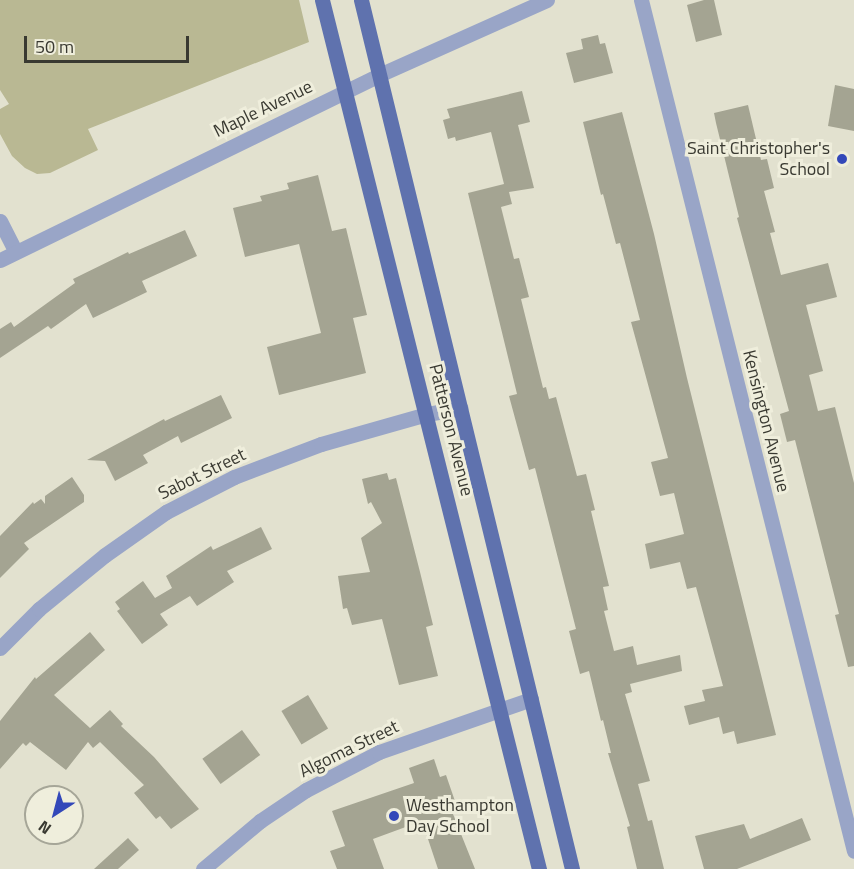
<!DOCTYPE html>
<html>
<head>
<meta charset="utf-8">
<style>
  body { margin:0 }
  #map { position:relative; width:854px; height:869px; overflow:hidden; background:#e2e1cf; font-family:"Titillium Web",sans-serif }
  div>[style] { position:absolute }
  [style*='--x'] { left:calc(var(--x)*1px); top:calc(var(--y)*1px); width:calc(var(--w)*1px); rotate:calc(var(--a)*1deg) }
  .green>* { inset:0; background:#b9b893 }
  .building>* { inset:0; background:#a4a492; transform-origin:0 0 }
  .street>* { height:15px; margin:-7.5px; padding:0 7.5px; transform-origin:7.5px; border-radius:7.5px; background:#99a5c7 }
  .primary>* { height:15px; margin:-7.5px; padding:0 7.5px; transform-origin:7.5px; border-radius:7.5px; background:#5f72ae }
  .dots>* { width:16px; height:16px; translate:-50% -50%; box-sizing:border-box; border:3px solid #efeedc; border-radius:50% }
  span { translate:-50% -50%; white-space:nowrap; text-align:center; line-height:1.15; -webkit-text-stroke:6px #efeedc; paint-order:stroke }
  .street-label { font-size:18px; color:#393931 }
  .poi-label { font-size:18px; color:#393931 }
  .right { translate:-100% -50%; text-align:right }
  .left { translate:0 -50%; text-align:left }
  .north { position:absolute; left:24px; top:785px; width:60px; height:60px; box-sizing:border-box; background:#efeedc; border:2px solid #a6a698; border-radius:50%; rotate:216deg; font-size:16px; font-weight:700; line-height:24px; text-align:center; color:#393931 }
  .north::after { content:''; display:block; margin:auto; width:21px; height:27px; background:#3348b9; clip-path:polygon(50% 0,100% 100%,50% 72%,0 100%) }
  .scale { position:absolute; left:24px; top:36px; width:165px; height:27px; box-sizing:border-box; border:3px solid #393931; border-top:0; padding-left:8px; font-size:18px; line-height:21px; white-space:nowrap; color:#393931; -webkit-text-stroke:4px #efeedc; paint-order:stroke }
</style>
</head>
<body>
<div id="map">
  <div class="green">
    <i style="clip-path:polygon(0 0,299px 0,309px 42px,88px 129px,98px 150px,50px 173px,37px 174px,25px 168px,12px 156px,0 134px,0 109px,9px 104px,0 90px)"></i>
  </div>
  <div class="building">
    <i style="clip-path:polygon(704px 0,714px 0,722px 35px,696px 42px,687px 5px)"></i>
    <i style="clip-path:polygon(598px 35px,600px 44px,605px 43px,613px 73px,574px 83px,566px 53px,583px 49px,581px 39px)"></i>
    <i style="clip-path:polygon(835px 85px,854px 89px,854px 131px,828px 126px)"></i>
    <i style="clip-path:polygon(522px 91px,530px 122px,518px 125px,534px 188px,509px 192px,512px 204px,501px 207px,514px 259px,519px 258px,529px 297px,521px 299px,543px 388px,546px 387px,549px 399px,556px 397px,577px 476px,586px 474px,595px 510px,591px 511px,609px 586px,603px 587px,608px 610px,604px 611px,614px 651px,633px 646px,637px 665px,680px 655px,682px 671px,630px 684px,632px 692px,625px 694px,650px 781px,638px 784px,648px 821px,652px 820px,664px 869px,637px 869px,627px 827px,630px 826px,608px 753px,611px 753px,603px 720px,601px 721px,589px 671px,580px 674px,569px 631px,576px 629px,535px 468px,529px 470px,509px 396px,517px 394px,468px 193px,504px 184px,491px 132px,456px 141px,455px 137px,448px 139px,443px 120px,450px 118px,447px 109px)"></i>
    <i style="clip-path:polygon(748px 105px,761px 160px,767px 159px,774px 188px,764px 191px,775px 232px,770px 233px,781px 275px,828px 263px,837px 297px,806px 305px,823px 371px,809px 375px,818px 411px,835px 407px,854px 483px,854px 666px,848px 667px,835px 615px,839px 614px,795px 440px,787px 442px,780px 414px,789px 411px,737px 218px,739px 217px,716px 123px,714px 113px)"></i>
    <i style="clip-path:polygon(622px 112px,654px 234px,687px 378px,776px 735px,737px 744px,734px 731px,723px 734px,719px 717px,689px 725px,684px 706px,705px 701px,702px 690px,723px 686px,696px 587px,687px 589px,680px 562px,650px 569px,645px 544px,684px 534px,674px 493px,660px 496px,651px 462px,668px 458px,631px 322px,640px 320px,620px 243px,616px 244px,603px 194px,601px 195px,583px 122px)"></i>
    <i style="clip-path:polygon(318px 175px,332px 231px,346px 228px,367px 315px,353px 318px,366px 373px,279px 395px,267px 347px,321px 333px,312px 297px,299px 244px,245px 257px,233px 208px,262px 201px,260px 196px,289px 189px,287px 183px)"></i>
    <i style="clip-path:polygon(185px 230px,197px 256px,142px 281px,147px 292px,93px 318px,86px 304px,51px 329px,48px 326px,0 358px,0 329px,11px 322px,14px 327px,75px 283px,73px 279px,128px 252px,129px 254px)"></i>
    <i style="clip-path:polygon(221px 395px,232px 418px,181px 443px,178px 436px,143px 455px,148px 463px,115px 481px,105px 461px,87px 460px,164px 419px,165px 421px)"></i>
    <i style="clip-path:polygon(387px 473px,389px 480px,396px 478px,420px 572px,433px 625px,426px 627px,438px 676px,399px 685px,382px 619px,352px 625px,347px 608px,343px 609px,338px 576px,370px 572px,361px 538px,382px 523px,371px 502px,368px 504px,362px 479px)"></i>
    <i style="clip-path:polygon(72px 477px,84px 495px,84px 502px,24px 543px,29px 549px,0 578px,0 536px,33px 502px,34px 504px,41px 499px,45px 504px,45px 496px)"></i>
    <i style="clip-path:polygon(261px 527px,272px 549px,227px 571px,234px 582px,197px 606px,190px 596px,160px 614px,168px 625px,142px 644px,117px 611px,120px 609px,115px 602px,143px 581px,155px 598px,172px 588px,166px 576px,211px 546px,213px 550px)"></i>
    <i style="clip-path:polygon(90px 632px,105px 650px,54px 695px,90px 728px,110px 710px,123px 724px,121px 726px,154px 757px,199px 809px,171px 829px,160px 816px,156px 819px,134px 793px,144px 785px,100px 742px,93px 748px,88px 742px,66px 770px,30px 742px,26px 746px,23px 743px,0 769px,0 721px,35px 677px,36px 679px)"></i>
    <i style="left:308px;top:695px;width:39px;height:31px;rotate:59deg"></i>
    <i style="left:242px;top:730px;width:31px;height:49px;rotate:54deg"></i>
    <i style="clip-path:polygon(434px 759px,440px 777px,446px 775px,457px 807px,451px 809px,475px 869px,438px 869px,422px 821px,373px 839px,384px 869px,337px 869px,330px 851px,345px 846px,332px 811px,414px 783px,409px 768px)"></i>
    <i style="clip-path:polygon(802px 818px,811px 840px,737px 869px,704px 869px,695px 836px,744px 824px,750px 839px)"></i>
    <i style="clip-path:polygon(128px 838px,139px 850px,118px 869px,94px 869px)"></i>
  </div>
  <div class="street">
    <i style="--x:641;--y:0;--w:877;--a:75.95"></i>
    <i style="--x:0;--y:221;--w:33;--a:63"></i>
    <i style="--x:0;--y:260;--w:422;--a:-26"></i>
    <i style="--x:379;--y:75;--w:184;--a:-24.1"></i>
    <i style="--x:0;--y:648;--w:55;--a:-45"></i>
    <i style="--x:39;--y:609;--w:85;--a:-39.3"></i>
    <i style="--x:105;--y:555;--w:75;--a:-35.2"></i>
    <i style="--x:166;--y:512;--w:76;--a:-27.2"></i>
    <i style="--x:234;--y:477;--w:93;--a:-20.8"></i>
    <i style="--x:321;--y:444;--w:110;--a:-15.8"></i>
    <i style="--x:427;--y:414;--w:34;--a:-10"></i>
    <i style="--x:203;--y:869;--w:75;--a:-40.1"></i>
    <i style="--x:260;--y:821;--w:55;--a:-34"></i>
    <i style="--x:306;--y:790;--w:82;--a:-27.5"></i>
    <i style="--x:379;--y:752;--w:161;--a:-19.2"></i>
  </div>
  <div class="primary">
    <i style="--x:322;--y:0;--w:896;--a:75.98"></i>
    <i style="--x:361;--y:0;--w:894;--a:76.35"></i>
  </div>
  <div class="dots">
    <i style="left:842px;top:159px;background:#3348b9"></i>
    <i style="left:394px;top:816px;background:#3348b9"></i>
  </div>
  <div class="street-label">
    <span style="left:263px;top:109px;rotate:-26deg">Maple Avenue</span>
    <span style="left:766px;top:421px;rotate:76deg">Kensington Avenue</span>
    <span style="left:451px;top:430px;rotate:76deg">Patterson Avenue</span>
    <span style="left:202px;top:474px;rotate:-26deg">Sabot Street</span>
    <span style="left:349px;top:749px;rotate:-26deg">Algoma Street</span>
  </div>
  <div class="poi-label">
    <span class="right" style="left:830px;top:159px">Saint Christopher's<br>School</span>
    <span class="left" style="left:406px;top:816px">Westhampton<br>Day School</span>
  </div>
  <div class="north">N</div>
  <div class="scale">50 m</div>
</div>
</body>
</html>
